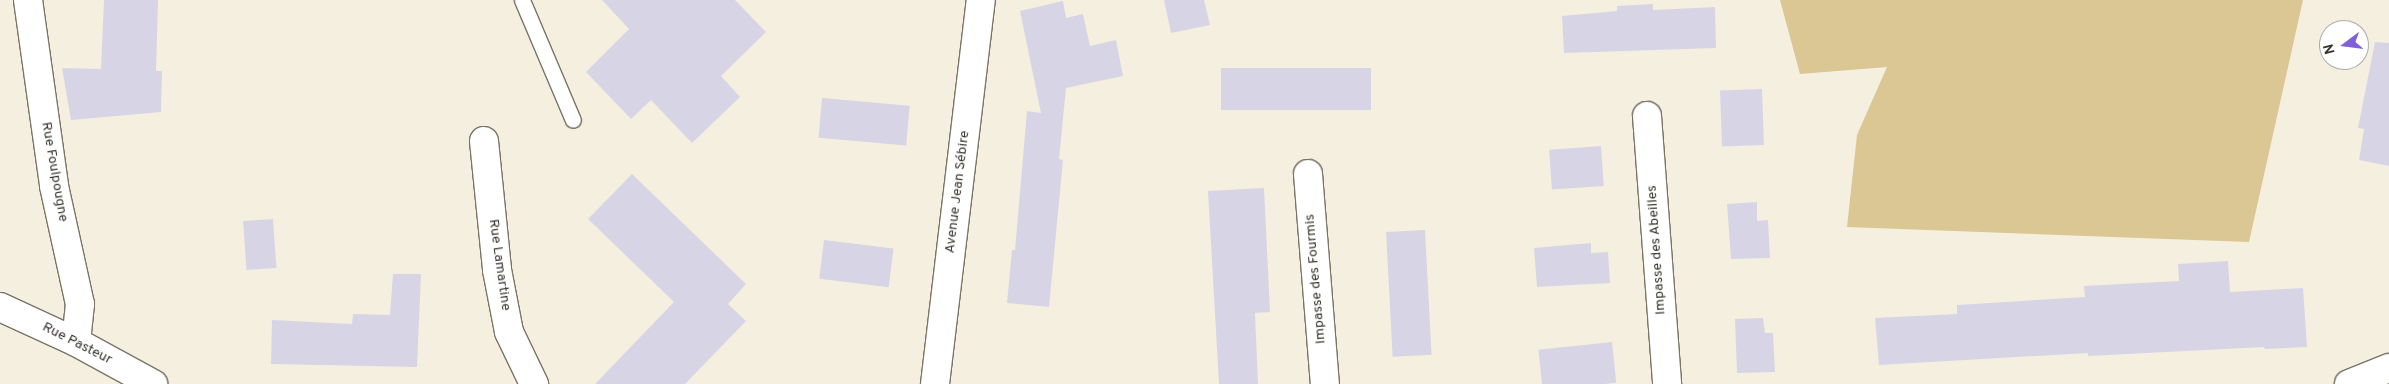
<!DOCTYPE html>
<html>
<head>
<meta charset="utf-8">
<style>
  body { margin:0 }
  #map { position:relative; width:2389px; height:384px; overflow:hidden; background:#f5efe0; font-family:Overpass,sans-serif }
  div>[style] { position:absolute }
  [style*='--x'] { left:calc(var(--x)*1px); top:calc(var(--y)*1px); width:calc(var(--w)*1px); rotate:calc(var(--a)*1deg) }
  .green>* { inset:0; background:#dbc793 }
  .building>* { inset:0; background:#d7d5e5; transform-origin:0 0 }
  .roads { filter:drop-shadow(1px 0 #797467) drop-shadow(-1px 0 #797467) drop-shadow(0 1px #797467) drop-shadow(0 -1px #797467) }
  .lane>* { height:15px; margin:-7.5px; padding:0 7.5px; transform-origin:7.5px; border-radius:7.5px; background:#fff }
  .street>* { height:28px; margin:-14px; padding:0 14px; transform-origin:14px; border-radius:14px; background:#fff }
  .secondary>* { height:28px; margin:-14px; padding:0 14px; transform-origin:14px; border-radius:14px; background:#fff }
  span { translate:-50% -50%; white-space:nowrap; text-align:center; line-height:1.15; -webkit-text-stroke:4px #fff; paint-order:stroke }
  .street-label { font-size:14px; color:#35332d }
  .north { position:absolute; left:2319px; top:20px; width:50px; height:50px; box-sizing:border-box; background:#fff; border:1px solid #aeadab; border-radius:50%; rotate:255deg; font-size:14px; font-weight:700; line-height:20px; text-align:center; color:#35332d }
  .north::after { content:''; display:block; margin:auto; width:18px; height:22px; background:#7f5fda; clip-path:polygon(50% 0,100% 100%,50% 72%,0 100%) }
</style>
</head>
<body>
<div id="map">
  <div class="green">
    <i style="clip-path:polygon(1780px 0,2303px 0,2249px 242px,1847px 227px,1857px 135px,1887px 67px,1800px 74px)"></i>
  </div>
  <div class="building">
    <i style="clip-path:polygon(104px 0,158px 0,156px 71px,162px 71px,161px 112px,71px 120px,62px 68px,101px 69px)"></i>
    <i style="clip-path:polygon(602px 0,735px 0,766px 32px,721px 76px,740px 97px,692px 143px,651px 100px,631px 119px,586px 72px,629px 29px)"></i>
    <i style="clip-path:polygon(1164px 0,1204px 0,1210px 25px,1171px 33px)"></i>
    <i style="clip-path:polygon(1063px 1px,1066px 18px,1083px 14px,1090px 46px,1116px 40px,1123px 76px,1066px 88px,1059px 159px,1063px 160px,1049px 307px,1007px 303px,1012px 250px,1015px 250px,1027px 111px,1041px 113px,1020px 11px)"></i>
    <i style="clip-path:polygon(1653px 4px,1653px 10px,1715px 7px,1716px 48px,1564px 53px,1562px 16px,1617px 11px,1617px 6px)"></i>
    <i style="clip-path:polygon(2375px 42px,2389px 43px,2389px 166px,2359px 160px,2364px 129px,2358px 128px)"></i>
    <i style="left:1371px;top:68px;width:42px;height:150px;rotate:90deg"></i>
    <i style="left:1762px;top:89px;width:56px;height:42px;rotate:88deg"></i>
    <i style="left:822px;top:98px;width:88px;height:40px;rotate:5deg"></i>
    <i style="left:1601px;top:146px;width:40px;height:52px;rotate:86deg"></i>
    <i style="clip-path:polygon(632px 174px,746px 284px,728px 304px,746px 321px,685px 384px,595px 384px,674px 302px,588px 219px)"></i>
    <i style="clip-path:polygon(1264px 188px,1270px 312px,1255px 313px,1258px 384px,1219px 384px,1208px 191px)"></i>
    <i style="clip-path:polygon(1757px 202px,1757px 221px,1768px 220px,1770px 258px,1731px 259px,1727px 204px)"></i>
    <i style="left:273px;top:219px;width:49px;height:30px;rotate:86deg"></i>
    <i style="left:1425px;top:230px;width:125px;height:39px;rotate:87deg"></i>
    <i style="left:824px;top:240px;width:70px;height:39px;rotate:7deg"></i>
    <i style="clip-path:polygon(1591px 243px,1591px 253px,1608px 252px,1610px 283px,1537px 287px,1534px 248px)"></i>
    <i style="clip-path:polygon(2228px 261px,2230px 292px,2303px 288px,2307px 347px,2265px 349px,2264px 347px,2088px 356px,2088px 353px,1879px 365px,1875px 318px,1957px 314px,1957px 305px,2085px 297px,2084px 286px,2179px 281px,2178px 264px)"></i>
    <i style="clip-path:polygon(393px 274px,421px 274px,417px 367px,271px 364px,272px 320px,352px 324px,353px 314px,390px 315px)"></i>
    <i style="clip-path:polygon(1763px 318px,1765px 333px,1773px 333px,1775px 372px,1737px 373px,1735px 319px)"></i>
    <i style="left:1612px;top:342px;width:41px;height:74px;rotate:84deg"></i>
  </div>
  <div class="roads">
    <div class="lane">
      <i style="--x:522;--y:0;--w:130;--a:67"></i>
    </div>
    <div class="street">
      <i style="--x:28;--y:0;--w:188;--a:82"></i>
      <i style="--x:54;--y:186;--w:121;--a:77.6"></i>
      <i style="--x:80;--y:304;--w:38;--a:96"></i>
      <i style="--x:1647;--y:116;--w:269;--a:85.7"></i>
      <i style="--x:484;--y:141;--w:130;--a:84.2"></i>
      <i style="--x:497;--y:270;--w:63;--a:79"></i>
      <i style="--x:509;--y:332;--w:58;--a:64.3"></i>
      <i style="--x:1308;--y:174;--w:211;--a:85.4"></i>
      <i style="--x:935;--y:384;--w:387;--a:-83.2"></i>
      <i style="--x:2349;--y:384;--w:43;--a:-21.8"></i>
    </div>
    <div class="secondary">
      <i style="--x:0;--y:307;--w:84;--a:24.7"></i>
      <i style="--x:76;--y:342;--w:88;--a:28.6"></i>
    </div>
  </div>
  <div class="street-label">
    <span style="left:54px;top:172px;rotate:80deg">Rue Foulpougne</span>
    <span style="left:958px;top:192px;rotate:-83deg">Avenue Jean Sébire</span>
    <span style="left:1657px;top:250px;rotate:-94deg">Impasse des Abeilles</span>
    <span style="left:499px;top:265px;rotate:82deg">Rue Lamartine</span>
    <span style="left:1316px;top:279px;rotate:-95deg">Impasse des Fourmis</span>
    <span style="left:77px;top:344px;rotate:27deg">Rue Pasteur</span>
  </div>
  <div class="north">N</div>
</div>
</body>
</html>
